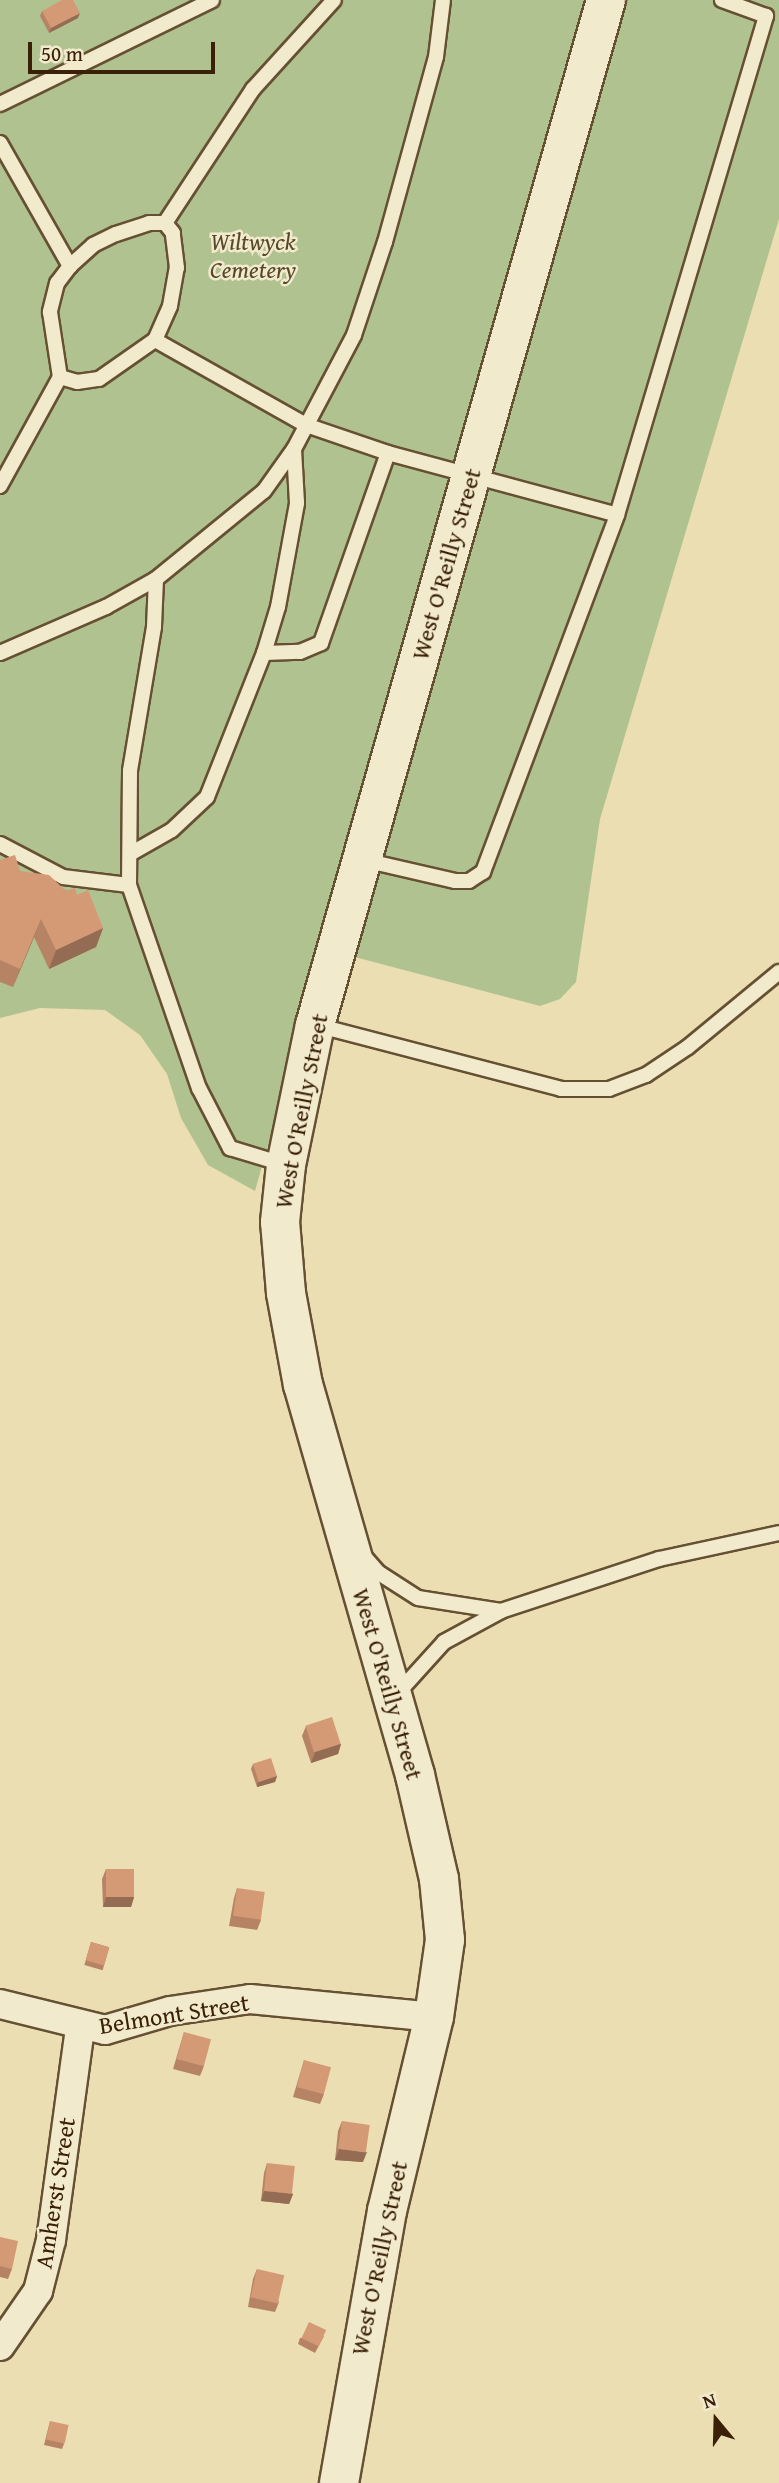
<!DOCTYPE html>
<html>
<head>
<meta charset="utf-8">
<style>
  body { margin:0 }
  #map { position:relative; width:779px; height:2483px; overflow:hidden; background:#ebdeb2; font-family:"Gentium Book Plus",serif }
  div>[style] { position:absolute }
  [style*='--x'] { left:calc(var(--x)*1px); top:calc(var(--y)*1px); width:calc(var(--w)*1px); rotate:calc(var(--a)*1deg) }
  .green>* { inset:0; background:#b1c291 }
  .roads { filter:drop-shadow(2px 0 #665032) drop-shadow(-2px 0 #665032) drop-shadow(0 2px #665032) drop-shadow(0 -2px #665032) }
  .lane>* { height:14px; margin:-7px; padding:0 7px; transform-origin:7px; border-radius:7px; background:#f2eacd }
  .street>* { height:28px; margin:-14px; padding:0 14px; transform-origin:14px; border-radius:14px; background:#f2eacd }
  .secondary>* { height:38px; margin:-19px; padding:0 19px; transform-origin:19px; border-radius:19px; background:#f2eacd }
  .wall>* { inset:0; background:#b68465; transform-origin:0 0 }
  .shaded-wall>* { inset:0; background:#946c53 }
  .building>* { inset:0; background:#d49a76; transform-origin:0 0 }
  span { translate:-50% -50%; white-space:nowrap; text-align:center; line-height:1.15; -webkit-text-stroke:5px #f2eacd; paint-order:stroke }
  .park-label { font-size:24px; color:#57482a; font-style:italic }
  .street-label { font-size:24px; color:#392007 }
  .north { position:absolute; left:681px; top:2385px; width:70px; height:70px; -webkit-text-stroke:5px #f2eacd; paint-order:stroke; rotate:341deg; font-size:19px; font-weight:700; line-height:28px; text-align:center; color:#392007 }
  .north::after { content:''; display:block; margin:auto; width:24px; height:32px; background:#392007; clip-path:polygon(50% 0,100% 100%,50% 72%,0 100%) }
  .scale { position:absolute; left:28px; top:42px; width:187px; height:32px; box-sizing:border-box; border:4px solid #392007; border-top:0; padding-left:9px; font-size:21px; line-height:24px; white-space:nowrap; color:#392007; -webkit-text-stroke:5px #f2eacd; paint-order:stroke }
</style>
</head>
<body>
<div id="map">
  <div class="green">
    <i style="clip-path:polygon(0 0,589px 0,255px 1191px,208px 1165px,181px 1118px,167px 1074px,140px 1035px,105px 1010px,40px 1008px,0 1018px)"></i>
    <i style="clip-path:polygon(621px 0,779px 0,779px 219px,600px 819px,576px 982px,560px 999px,540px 1006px,351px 956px)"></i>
  </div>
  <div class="roads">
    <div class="lane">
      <i style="--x:0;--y:104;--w:236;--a:-26.1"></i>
      <i style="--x:0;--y:143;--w:142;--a:60.4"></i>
      <i style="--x:70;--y:266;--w:21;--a:127"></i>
      <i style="--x:57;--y:283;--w:30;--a:104"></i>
      <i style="--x:50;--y:312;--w:66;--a:81.3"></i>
      <i style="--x:70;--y:266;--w:31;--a:-42"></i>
      <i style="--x:93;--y:245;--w:25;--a:-26"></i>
      <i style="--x:116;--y:234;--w:35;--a:-18"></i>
      <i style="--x:149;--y:223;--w:16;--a:0"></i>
      <i style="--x:155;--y:340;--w:37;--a:-66"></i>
      <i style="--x:170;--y:306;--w:39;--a:-80"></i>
      <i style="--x:177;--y:268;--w:35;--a:-97"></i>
      <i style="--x:173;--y:233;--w:13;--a:-129"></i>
      <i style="--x:165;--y:223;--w:160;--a:-56.7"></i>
      <i style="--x:253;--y:89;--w:120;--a:-47.7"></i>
      <i style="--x:0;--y:486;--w:124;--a:-61.2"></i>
      <i style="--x:60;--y:377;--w:18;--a:16"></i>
      <i style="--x:77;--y:382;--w:22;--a:-8"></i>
      <i style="--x:99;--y:379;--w:68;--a:-34.9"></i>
      <i style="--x:155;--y:340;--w:173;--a:29.4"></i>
      <i style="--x:306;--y:425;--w:87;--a:18.9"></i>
      <i style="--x:388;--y:453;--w:237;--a:15.1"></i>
      <i style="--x:156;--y:579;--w:48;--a:92.4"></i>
      <i style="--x:154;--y:627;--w:146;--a:99.5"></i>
      <i style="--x:130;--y:771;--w:114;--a:90.5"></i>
      <i style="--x:129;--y:885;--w:215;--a:71"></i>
      <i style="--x:199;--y:1088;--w:68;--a:62.7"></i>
      <i style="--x:230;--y:1148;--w:59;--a:16.9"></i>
      <i style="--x:0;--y:653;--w:116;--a:-23.5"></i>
      <i style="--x:106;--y:607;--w:57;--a:-29.2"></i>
      <i style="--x:156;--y:579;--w:139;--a:-39.2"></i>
      <i style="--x:264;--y:491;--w:52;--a:-54.5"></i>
      <i style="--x:294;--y:449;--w:129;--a:-62.2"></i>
      <i style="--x:354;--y:335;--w:98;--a:-71.6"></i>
      <i style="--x:385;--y:242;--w:192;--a:-74.6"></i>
      <i style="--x:436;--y:57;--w:57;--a:-83"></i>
      <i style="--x:264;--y:653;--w:48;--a:-73.1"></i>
      <i style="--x:278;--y:607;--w:106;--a:-79.6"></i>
      <i style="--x:297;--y:503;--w:54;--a:-93.2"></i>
      <i style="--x:0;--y:844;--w:71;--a:27.6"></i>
      <i style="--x:63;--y:877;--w:66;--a:6.9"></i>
      <i style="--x:130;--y:854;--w:48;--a:-29.7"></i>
      <i style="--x:172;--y:830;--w:48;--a:-43.3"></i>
      <i style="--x:207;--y:797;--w:155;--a:-68.4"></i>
      <i style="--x:264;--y:653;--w:36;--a:-2"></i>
      <i style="--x:300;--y:652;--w:23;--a:-23"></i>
      <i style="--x:321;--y:643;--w:201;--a:-70.6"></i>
      <i style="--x:364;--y:860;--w:93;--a:13"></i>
      <i style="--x:455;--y:881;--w:14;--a:0"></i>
      <i style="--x:469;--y:881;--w:17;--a:-33"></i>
      <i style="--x:483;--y:872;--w:381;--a:-69.4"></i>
      <i style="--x:617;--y:515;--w:521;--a:-73.37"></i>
      <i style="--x:766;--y:16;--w:47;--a:-160"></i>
      <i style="--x:316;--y:1025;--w:253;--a:14.6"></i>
      <i style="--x:561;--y:1089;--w:48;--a:0"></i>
      <i style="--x:609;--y:1089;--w:40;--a:-21"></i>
      <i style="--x:646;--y:1075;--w:50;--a:-33.7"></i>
      <i style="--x:688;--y:1047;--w:118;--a:-39.5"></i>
      <i style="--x:364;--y:1556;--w:23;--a:49"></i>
      <i style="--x:379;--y:1573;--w:46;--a:32.7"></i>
      <i style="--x:418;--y:1598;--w:84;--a:8.9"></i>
      <i style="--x:396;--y:1695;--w:72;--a:-47.8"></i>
      <i style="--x:444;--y:1642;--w:65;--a:-28.5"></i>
      <i style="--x:501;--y:1611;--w:166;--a:-18.2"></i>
      <i style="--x:659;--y:1559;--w:123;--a:-12.2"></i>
    </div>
    <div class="street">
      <i style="--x:0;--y:2004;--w:108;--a:13.9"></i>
      <i style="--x:105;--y:2030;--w:68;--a:-16.3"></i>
      <i style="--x:170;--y:2011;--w:81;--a:-8.5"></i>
      <i style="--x:250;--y:1999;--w:185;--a:5.6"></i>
      <i style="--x:0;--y:2346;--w:67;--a:-55.4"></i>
      <i style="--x:38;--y:2291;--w:53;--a:-75.7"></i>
      <i style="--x:51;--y:2240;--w:215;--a:-82.2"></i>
    </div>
    <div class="secondary">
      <i style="--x:339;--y:2483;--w:276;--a:-80"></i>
      <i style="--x:387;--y:2211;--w:200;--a:-76.4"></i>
      <i style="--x:434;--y:2017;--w:78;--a:-81.9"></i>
      <i style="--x:445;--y:1940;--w:61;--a:-95.6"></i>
      <i style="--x:439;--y:1879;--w:107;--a:-103"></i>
      <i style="--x:415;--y:1775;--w:406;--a:-106"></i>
      <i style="--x:303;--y:1385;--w:94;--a:-100.5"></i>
      <i style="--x:286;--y:1293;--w:71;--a:-94.8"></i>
      <i style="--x:280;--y:1222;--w:57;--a:-84"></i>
      <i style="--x:286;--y:1165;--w:143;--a:-78.3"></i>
      <i style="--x:315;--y:1025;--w:1066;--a:-74.15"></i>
    </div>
  </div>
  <div class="wall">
    <i style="clip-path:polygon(42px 11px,78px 18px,49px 33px,40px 16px)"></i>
    <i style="clip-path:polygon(0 860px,20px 871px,77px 895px,103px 928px,96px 947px,49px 969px,34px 937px,13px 987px,0 982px)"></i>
    <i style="clip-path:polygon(306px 1726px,341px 1744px,338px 1754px,311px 1763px,302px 1736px)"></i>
    <i style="clip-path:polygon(253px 1764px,277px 1776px,275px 1782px,257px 1787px,251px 1769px)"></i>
    <i style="clip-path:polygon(106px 1869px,134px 1897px,131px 1907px,103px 1907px,102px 1879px)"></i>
    <i style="clip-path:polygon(237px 1888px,261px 1920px,257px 1930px,229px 1926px,234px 1898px)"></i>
    <i style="left:91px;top:1942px;width:19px;height:24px;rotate:16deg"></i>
    <i style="clip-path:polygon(184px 2032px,204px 2066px,200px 2076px,173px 2069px)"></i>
    <i style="clip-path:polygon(304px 2060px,324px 2094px,320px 2104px,293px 2097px)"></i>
    <i style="clip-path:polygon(342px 2121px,363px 2162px,335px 2160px,338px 2131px)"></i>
    <i style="clip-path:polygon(267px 2163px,293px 2194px,289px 2204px,261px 2201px,264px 2173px)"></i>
    <i style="clip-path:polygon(0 2237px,12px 2269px,8px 2279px,0 2277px)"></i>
    <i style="clip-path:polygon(257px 2269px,279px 2302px,275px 2312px,248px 2307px,253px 2279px)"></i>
    <i style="clip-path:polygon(324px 2336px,315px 2353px,298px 2344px,300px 2338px)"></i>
    <i style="clip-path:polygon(50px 2421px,64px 2444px,62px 2449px,44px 2445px)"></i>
  </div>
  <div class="shaded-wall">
    <i style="clip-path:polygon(80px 13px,78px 18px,49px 33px,51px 28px)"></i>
    <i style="clip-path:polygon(41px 919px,34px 937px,13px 987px,20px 969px)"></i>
    <i style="clip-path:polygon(103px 928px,96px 947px,49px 969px,56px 950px)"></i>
    <i style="clip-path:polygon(341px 1744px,338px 1754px,311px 1763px,315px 1752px)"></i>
    <i style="clip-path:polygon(277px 1776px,275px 1782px,257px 1787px,258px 1782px)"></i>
    <i style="clip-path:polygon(106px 1897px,134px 1897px,131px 1907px,103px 1907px)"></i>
    <i style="clip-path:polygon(339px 2149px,367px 2152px,363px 2162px,335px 2160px)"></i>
    <i style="clip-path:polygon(264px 2191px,293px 2194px,289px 2204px,261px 2201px)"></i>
  </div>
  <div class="building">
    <i style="clip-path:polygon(62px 0,73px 0,80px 13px,51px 28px,42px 11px)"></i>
    <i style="clip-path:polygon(15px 855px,20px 871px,49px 875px,66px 891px,75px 888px,77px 895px,88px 890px,103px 928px,56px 950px,41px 919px,20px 969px,0 960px,0 860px)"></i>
    <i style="left:332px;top:1717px;width:28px;height:28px;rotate:72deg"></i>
    <i style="left:271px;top:1758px;width:19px;height:19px;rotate:72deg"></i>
    <i style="left:106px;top:1869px;width:28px;height:28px"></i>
    <i style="left:237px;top:1888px;width:28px;height:28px;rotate:8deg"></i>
    <i style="left:91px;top:1942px;width:19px;height:19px;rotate:16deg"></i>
    <i style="left:184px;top:2032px;width:28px;height:28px;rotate:15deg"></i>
    <i style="left:304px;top:2060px;width:28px;height:28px;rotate:15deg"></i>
    <i style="left:342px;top:2121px;width:28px;height:28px;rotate:8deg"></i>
    <i style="left:267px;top:2163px;width:28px;height:28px;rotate:6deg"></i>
    <i style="clip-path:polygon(0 2237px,18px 2241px,12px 2269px,0 2266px)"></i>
    <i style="left:257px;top:2269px;width:28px;height:29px;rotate:13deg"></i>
    <i style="left:309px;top:2322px;width:19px;height:18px;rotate:25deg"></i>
    <i style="left:50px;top:2421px;width:19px;height:19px;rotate:12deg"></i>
  </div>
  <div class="park-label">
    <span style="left:253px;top:256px">Wiltwyck<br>Cemetery</span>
  </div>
  <div class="street-label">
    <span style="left:446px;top:564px;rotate:-74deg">West O'Reilly Street</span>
    <span style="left:301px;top:1111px;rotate:-79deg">West O'Reilly Street</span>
    <span style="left:388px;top:1684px;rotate:74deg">West O'Reilly Street</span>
    <span style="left:174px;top:2014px;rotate:-9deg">Belmont Street</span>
    <span style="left:55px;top:2193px;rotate:-81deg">Amherst Street</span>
    <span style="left:379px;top:2258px;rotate:-78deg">West O'Reilly Street</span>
  </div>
  <div class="north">N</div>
  <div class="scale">50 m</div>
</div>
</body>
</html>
